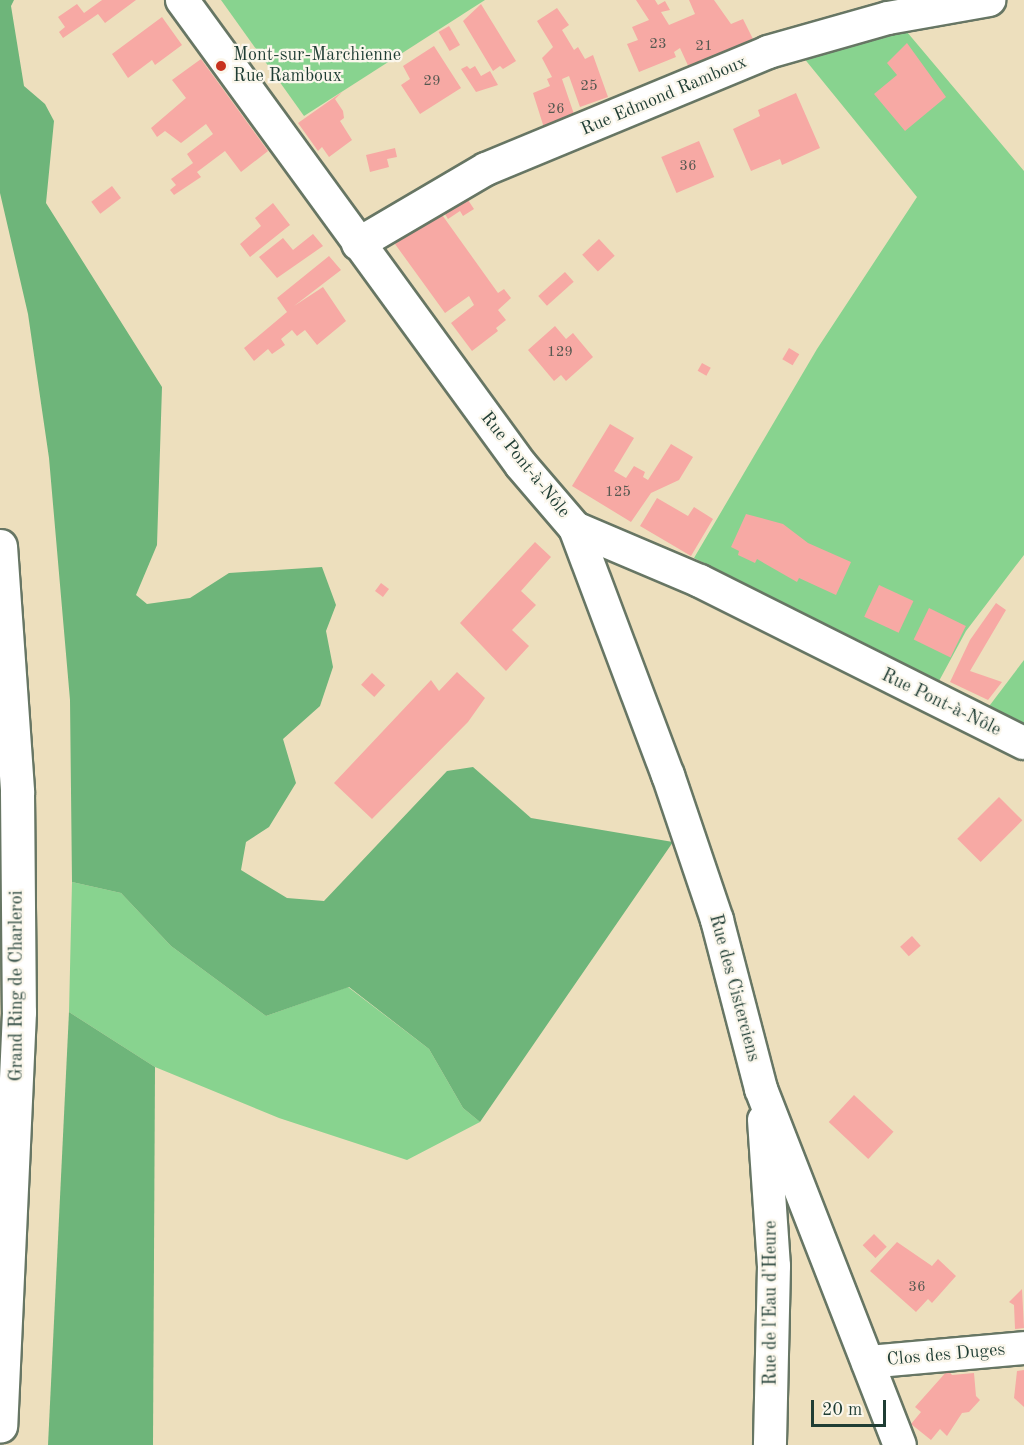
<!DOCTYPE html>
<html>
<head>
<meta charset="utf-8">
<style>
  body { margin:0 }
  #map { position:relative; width:1024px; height:1445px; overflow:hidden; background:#eddfbd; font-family:"Old Standard TT",serif }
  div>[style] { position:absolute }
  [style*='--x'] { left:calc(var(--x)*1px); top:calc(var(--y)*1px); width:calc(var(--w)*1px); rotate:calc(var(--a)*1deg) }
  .green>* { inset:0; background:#88d38f }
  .forest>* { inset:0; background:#6eb57a }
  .building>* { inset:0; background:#f7a9a4; transform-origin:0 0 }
  .roads { filter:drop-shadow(2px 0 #677664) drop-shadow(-2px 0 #677664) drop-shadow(0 2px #677664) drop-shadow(0 -2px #677664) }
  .minor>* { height:32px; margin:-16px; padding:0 16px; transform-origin:16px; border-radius:16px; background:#fff }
  .highway>* { height:33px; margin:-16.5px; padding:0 16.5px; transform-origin:16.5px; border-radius:16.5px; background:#fff }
  .dots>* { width:16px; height:16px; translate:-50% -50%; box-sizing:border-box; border:3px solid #fbf7ec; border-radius:50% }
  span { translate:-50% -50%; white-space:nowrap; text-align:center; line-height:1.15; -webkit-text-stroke:4.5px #fbf7ec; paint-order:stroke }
  .number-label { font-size:15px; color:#555850 }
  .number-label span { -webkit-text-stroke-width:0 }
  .poi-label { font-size:18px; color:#1f3d34 }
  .left { translate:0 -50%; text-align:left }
  .street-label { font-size:18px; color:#1f3d34 }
  .scale { position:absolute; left:811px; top:1400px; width:75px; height:27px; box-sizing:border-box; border:3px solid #1f3d34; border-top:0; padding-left:8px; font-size:18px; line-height:21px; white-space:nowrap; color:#1f3d34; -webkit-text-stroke:4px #fbf7ec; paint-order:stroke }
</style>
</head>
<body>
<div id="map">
  <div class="green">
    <i style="clip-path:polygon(221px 0,485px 0,304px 116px)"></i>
    <i style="clip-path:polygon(907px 32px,1024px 171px,1024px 555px,966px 631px,939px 681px,694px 558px,817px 349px,917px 197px,803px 57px)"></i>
    <i style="clip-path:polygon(1024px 660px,1024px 727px,987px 709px)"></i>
    <i style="clip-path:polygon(72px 882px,121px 893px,171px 946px,266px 1016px,348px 987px,429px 1049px,463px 1108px,480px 1122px,407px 1160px,279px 1118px,155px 1067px,69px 1012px)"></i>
  </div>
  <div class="forest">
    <i style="clip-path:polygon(0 0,14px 0,11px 6px,24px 86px,45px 104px,54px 121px,46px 203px,162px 387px,157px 545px,136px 595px,147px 604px,190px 598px,229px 573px,322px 567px,336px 605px,326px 631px,333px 667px,320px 706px,283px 739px,296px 783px,269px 827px,246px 842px,241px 870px,287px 898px,324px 901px,447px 771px,473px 767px,531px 818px,673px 842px,480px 1122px,463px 1108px,429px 1049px,349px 987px,266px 1016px,171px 946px,121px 893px,72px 882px,70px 700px,49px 458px,28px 314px,0 193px)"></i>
    <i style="clip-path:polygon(69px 1012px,155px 1067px,153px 1445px,48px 1445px)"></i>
  </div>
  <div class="building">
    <i style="clip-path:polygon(102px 0,136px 0,105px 23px,98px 14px,63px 38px,59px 32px,65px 27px,58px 17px,77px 4px,84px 13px)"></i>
    <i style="clip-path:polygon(636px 0,655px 0,658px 5px,665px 1px,670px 10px,661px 12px,669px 25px,695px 14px,689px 0,714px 0,731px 24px,743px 19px,753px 39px,716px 55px,718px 60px,691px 72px,680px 48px,674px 52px,676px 57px,639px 72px,627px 44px,638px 40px,632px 27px,649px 20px)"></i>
    <i style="clip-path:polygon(481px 4px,516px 61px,503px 69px,500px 66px,493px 71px,463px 21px)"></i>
    <i style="clip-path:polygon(557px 8px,569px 25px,562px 30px,574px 50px,578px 47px,585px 59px,593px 55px,608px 97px,580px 107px,569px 76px,562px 79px,576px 120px,545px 131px,533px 93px,550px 86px,547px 79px,552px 77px,542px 58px,553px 47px,537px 21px)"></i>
    <i style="clip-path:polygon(162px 17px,182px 45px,155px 65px,152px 60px,128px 78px,112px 54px)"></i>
    <i style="left:449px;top:26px;width:22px;height:12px;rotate:60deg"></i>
    <i style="clip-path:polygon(907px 43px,946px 97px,905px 131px,874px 94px,897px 75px,887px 63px)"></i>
    <i style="clip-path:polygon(434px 46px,461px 88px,420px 114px,401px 85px,410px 79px,403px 66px)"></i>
    <i style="clip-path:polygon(201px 59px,268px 151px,241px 172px,225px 151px,197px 172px,201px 177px,174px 195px,170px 190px,176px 185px,171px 179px,193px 163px,187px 154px,213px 134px,206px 124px,181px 143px,165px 131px,157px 137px,151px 128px,186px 98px,172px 80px)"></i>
    <i style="clip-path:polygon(467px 66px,470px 69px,475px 66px,481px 76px,490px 71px,498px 85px,476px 92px,461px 69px)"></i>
    <i style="clip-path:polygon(342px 92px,335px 99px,343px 111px,344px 118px,340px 121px,352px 140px,329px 157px,322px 147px,318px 151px,298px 123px)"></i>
    <i style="clip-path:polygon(796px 93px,820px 148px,782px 165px,780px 159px,751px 171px,733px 129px,760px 116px,758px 110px)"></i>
    <i style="left:699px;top:141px;width:39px;height:41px;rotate:67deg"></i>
    <i style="clip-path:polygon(395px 148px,397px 157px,387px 159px,389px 167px,370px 172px,366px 155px)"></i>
    <i style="left:112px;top:186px;width:15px;height:26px;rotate:53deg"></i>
    <i style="clip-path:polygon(475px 186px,479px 192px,468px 200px,474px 209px,463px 216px,460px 211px,448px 219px,442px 209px)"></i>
    <i style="clip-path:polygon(273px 203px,290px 225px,250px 257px,240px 244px,261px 226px,255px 218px)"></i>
    <i style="clip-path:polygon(440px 212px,498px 293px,504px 289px,511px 298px,498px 310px,506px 320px,496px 328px,498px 331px,472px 351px,451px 323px,474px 305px,469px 296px,445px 313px,395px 244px)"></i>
    <i style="clip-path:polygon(313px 234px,323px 246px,277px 278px,259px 257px,283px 238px,293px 250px)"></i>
    <i style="left:599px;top:239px;width:23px;height:23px;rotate:47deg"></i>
    <i style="clip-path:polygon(329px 256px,341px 270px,294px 306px,323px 287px,346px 321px,317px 345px,305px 330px,297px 336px,292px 330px,281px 339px,285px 345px,272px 354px,268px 349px,254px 361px,244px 348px,287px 312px,277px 298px)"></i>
    <i style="left:565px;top:272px;width:13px;height:36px;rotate:48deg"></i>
    <i style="clip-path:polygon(555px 326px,566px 339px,573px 333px,593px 357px,566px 381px,561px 375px,554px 381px,528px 350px)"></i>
    <i style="left:789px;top:348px;width:12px;height:13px;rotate:31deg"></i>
    <i style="left:702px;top:363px;width:10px;height:9px;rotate:29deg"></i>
    <i style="clip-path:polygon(610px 424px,634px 438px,614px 471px,626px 478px,634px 466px,645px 472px,643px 477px,648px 480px,671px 444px,693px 457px,679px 480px,651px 493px,631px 522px,572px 486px)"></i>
    <i style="clip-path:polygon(657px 498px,688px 516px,694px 507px,713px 519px,691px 556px,640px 526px)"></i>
    <i style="clip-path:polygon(746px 514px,783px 524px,808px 543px,851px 562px,836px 595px,799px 578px,797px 582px,757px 559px,755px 563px,738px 555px,739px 551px,731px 547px)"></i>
    <i style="clip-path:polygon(535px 542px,551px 557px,521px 591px,536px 605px,512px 630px,529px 646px,506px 671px,460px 623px)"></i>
    <i style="left:381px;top:583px;width:10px;height:10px;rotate:37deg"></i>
    <i style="left:879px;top:585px;width:38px;height:35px;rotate:25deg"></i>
    <i style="clip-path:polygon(996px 603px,1006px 610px,970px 671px,1002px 682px,988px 700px,950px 682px,970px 640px)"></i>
    <i style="left:929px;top:608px;width:41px;height:35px;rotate:26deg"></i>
    <i style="clip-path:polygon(457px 672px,485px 698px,468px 722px,372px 819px,334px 783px,431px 680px,439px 691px)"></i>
    <i style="left:372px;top:673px;width:18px;height:16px;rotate:43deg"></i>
    <i style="left:999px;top:797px;width:33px;height:59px;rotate:45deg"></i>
    <i style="left:912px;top:936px;width:13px;height:16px;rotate:48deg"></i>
    <i style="left:854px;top:1095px;width:54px;height:37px;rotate:43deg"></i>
    <i style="left:874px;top:1234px;width:18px;height:16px;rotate:45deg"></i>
    <i style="clip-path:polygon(897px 1242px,932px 1266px,938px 1259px,956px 1276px,932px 1303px,928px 1299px,916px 1312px,870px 1271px)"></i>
    <i style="clip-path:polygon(1022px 1289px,1024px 1328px,1015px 1329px,1014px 1305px,1009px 1302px)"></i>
    <i style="clip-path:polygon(948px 1370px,952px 1375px,974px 1373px,976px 1396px,980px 1400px,969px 1412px,962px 1413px,947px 1436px,940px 1429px,931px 1440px,911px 1424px,921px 1412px,915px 1407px)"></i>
    <i style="clip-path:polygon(1024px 1370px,1024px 1407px,1014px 1398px,1017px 1371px)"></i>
  </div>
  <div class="roads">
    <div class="minor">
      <i style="--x:182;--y:0;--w:575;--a:53.91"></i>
      <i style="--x:521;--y:465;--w:83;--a:49.4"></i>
      <i style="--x:575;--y:528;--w:136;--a:23"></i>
      <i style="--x:700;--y:581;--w:362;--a:26.6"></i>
      <i style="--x:358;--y:244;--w:148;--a:-30.4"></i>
      <i style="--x:486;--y:169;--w:305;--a:-22.5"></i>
      <i style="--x:768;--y:52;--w:125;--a:-15.8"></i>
      <i style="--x:888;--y:18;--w:103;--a:-10.1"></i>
      <i style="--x:575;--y:528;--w:264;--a:69.4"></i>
      <i style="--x:668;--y:775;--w:153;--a:71.3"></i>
      <i style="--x:717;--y:920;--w:175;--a:75.4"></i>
      <i style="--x:761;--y:1089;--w:382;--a:68.7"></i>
      <i style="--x:764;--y:1120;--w:146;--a:86.1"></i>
      <i style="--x:774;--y:1266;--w:179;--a:91.3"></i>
      <i style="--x:868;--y:1362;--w:157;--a:-5.1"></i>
    </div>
    <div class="highway">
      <i style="--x:0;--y:546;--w:247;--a:86"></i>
      <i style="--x:17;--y:792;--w:220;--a:89.5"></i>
      <i style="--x:19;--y:1012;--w:414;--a:92.6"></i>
    </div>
  </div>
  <div class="dots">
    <i style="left:221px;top:66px;background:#c8321e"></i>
  </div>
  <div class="number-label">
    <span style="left:658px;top:45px">23</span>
    <span style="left:704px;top:47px">21</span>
    <span style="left:432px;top:82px">29</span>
    <span style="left:589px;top:87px">25</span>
    <span style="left:556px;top:110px">26</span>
    <span style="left:688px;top:167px">36</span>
    <span style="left:560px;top:353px">129</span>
    <span style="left:618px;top:493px">125</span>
    <span style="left:917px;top:1288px">36</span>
  </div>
  <div class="poi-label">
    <span class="left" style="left:233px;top:66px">Mont-sur-Marchienne<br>Rue Ramboux</span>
  </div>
  <div class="street-label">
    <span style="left:664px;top:96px;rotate:-23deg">Rue Edmond Ramboux</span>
    <span style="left:525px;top:465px;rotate:51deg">Rue Pont-à-Nôle</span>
    <span style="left:941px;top:703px;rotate:26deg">Rue Pont-à-Nôle</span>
    <span style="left:17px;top:986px;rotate:-90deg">Grand Ring de Charleroi</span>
    <span style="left:734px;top:988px;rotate:75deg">Rue des Cisterciens</span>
    <span style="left:771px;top:1303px;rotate:-90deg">Rue de l'Eau d'Heure</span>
    <span style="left:946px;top:1355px;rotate:-5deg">Clos des Duges</span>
  </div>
  <div class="scale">20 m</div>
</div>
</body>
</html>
